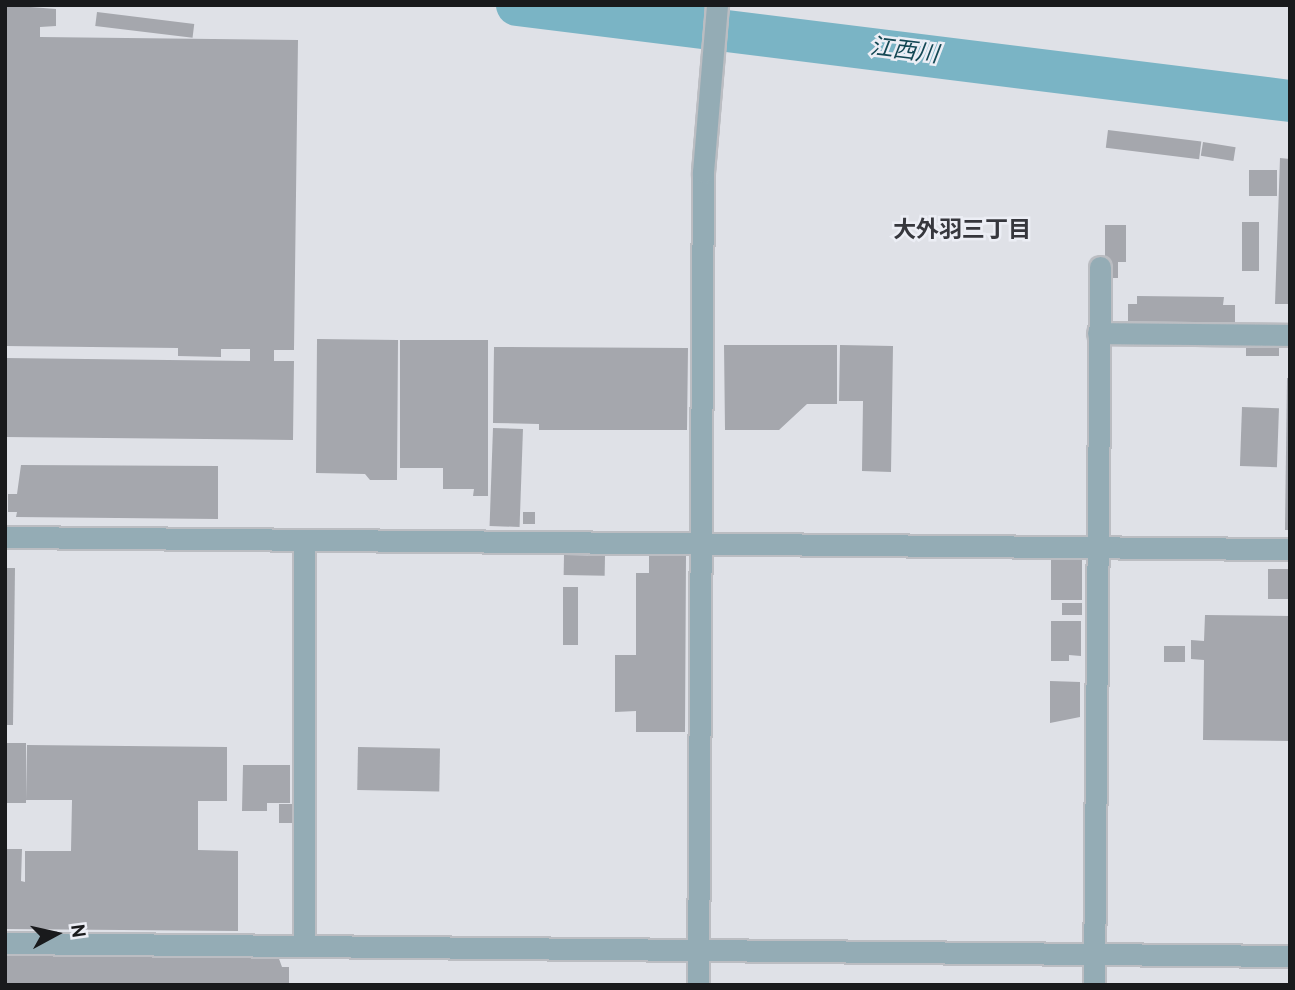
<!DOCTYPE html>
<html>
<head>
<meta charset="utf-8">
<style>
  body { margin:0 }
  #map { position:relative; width:1295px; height:990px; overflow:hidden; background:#dfe1e7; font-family:Overpass,"Noto Sans JP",sans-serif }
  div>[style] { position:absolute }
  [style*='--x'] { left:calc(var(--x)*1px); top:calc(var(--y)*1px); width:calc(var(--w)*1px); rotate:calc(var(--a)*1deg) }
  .river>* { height:42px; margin:-21px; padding:0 21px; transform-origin:21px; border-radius:21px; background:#7ab4c5 }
  .building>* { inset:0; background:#a5a7ad; transform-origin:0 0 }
  .roads { filter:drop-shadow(2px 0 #bbbdc2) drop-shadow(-2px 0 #bbbdc2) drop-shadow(0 2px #bbbdc2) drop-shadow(0 -2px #bbbdc2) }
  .street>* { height:21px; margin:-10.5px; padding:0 10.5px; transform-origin:10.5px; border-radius:10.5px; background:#94acb5 }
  span { translate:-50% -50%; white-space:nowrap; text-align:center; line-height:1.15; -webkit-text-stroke:5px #eceef5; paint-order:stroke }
  .water-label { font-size:23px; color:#144854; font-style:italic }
  .neighbourhood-label { font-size:23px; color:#36373d; font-weight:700 }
  .frame { position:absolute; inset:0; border:7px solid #191a1c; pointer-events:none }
  .north { position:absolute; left:21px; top:899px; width:70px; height:70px; -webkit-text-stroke:5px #eceef5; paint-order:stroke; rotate:82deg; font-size:19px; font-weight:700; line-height:28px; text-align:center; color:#191a1c }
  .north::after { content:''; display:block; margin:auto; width:24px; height:32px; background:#191a1c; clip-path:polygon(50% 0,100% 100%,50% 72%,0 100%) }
</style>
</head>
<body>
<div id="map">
  <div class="river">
    <i style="--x:517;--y:5;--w:779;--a:7.08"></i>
  </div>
  <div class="building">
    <i style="clip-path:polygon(5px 5px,56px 9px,56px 26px,40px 27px,40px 37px,298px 40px,294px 350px,274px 350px,274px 361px,294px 361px,293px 440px,5px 437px,5px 358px,250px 361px,250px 349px,221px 349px,221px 357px,178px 356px,178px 348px,5px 346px)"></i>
    <i style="left:97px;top:12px;width:98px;height:14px;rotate:7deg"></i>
    <i style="left:1108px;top:130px;width:94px;height:18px;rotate:7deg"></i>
    <i style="left:1203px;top:142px;width:33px;height:14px;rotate:9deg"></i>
    <i style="clip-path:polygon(1280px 158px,1290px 159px,1290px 304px,1275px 304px)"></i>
    <i style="left:1249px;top:170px;width:28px;height:26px"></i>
    <i style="left:1242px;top:222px;width:17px;height:49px"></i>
    <i style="clip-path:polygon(1105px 225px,1126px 225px,1126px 262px,1118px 262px,1118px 278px,1105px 278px)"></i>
    <i style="clip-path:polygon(1137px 296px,1224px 297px,1223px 305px,1235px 305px,1235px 325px,1128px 324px,1128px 304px,1137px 304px)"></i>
    <i style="clip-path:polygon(317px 339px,398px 340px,397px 480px,370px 480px,365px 474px,316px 473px)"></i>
    <i style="clip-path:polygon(400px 340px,488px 340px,488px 496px,473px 496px,474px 489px,443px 489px,443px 468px,400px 468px)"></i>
    <i style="clip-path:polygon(724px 345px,837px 345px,837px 404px,807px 404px,779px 430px,725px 430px)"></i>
    <i style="clip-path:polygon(840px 345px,893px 346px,891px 472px,862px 471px,863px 401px,839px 401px)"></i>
    <i style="clip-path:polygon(494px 347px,688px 348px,687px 430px,539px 430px,539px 424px,493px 423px)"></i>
    <i style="left:1246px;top:348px;width:33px;height:8px"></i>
    <i style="clip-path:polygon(1287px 378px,1290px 378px,1290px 530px,1285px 530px)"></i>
    <i style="left:1242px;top:407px;width:37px;height:59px;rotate:2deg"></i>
    <i style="left:493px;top:428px;width:30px;height:98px;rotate:2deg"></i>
    <i style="clip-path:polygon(21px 465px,218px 466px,218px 519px,16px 517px,17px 512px,8px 512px,8px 494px,17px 494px)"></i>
    <i style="left:523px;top:512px;width:12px;height:12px"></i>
    <i style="left:564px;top:555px;width:41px;height:20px;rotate:1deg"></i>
    <i style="clip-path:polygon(649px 555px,686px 555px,685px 732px,636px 732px,636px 711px,615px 712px,615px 655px,636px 655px,636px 573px,649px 573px)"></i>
    <i style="left:1051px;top:559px;width:31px;height:41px"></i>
    <i style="clip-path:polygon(5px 568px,15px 568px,13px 725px,5px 725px)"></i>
    <i style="left:1289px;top:569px;width:30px;height:21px;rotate:90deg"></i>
    <i style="left:563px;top:587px;width:15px;height:58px"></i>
    <i style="left:1062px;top:603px;width:20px;height:12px"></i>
    <i style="clip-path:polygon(1205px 615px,1290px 616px,1290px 741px,1203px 740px,1204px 660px,1191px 659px,1191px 640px,1204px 641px)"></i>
    <i style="clip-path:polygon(1051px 621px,1081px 621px,1081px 656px,1069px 655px,1069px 661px,1051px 661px)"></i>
    <i style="left:1164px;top:646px;width:21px;height:16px"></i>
    <i style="clip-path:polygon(1050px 681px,1080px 682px,1080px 717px,1050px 723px)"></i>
    <i style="left:5px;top:743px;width:21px;height:60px"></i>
    <i style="clip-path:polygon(27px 745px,227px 747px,227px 801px,198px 801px,198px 850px,238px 851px,238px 931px,5px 929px,5px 849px,22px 849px,21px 881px,25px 882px,25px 851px,71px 851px,72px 800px,26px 800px)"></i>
    <i style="left:358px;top:747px;width:82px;height:43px;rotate:1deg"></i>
    <i style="clip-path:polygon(243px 765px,290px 765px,290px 803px,267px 803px,267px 811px,242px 811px)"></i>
    <i style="left:279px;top:804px;width:13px;height:19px"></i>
    <i style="clip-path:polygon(5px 954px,278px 956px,282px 967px,289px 967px,289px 985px,5px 985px)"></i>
  </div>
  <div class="roads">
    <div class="street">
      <i style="--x:1098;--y:333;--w:192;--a:0.6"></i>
      <i style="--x:5;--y:537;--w:1285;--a:0.54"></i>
      <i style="--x:5;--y:943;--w:1285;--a:0.58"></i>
      <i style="--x:304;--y:943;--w:403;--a:-90"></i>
      <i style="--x:698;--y:985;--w:813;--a:-89.65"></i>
      <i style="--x:703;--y:172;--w:168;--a:-85.2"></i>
      <i style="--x:1094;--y:985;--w:718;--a:-89.52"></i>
    </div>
  </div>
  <div class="water-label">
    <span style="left:904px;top:53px;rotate:7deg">江西川</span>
  </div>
  <div class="neighbourhood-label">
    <span style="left:962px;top:232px">大外羽三丁目</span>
  </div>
  <div class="frame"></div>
  <div class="north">N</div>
</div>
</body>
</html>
